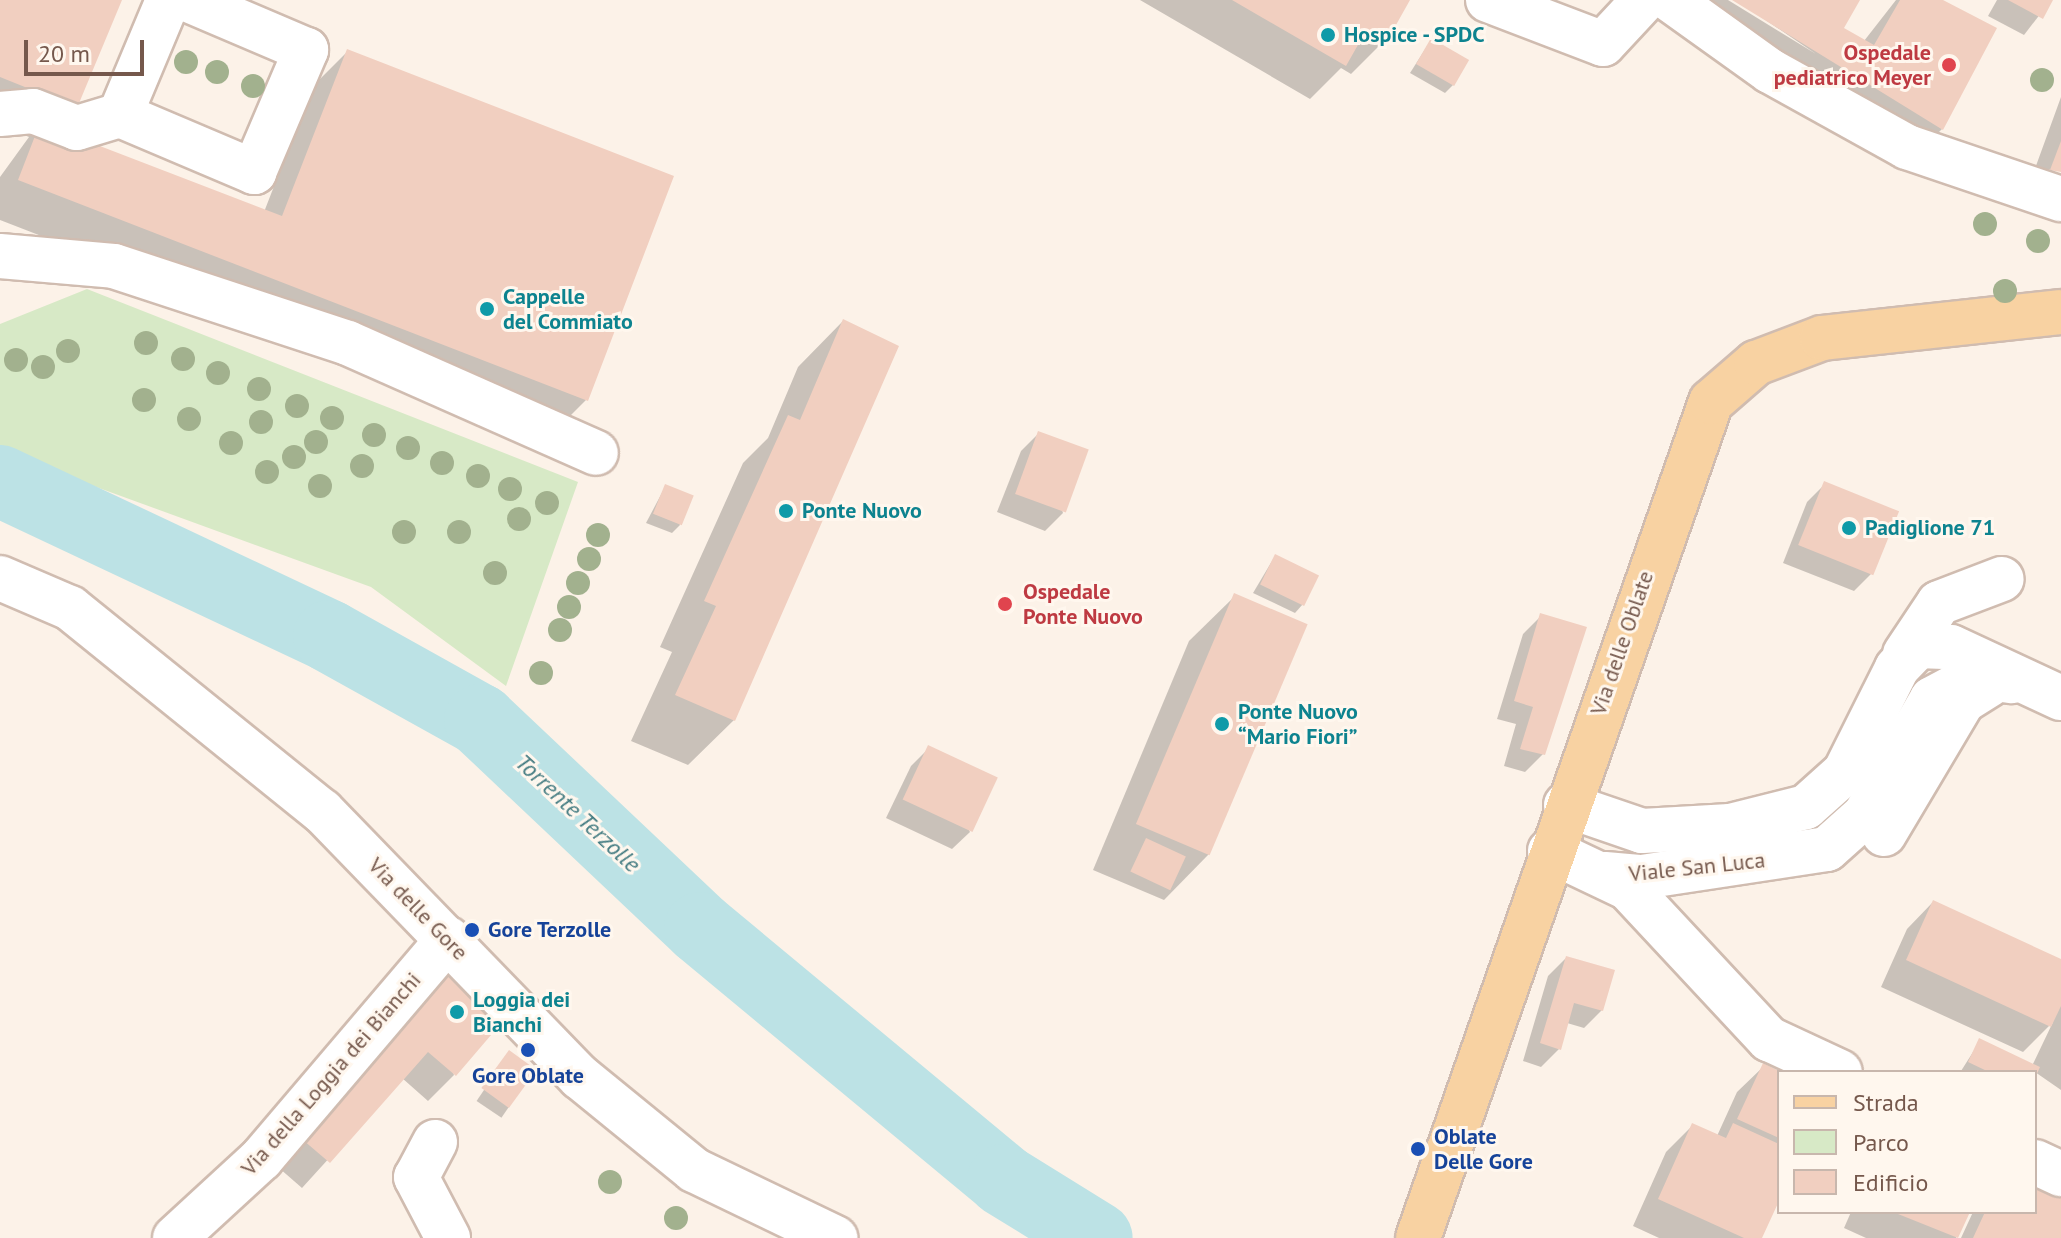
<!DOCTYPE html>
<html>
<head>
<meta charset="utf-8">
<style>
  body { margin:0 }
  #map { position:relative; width:2061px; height:1238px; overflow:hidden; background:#fcf2e8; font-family:"PT Sans",sans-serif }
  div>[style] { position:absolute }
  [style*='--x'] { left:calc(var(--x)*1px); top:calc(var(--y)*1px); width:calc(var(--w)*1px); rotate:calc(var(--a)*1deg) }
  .green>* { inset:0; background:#d7e9c6 }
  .shadow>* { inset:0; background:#0003; transform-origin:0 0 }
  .river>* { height:72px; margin:-36px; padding:0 36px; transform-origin:36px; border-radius:36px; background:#bce2e5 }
  .building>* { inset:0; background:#f1cfc0; transform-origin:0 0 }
  .roads { filter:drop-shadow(2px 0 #d0bcb0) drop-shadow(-2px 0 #d0bcb0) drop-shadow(0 2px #d0bcb0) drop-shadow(0 -2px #d0bcb0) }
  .minor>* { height:44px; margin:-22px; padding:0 22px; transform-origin:22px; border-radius:22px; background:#fff }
  .major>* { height:44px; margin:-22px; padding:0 22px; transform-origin:22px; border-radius:22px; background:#f8d2a2 }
  .trees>* { width:24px; height:24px; margin:-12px; border-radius:50%; background:#a2b18e }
  .dots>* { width:22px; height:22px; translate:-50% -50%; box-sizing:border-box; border:4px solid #fff7ee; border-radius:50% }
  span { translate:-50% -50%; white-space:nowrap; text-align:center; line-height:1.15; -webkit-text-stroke:6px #fff7ee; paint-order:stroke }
  .culture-label { font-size:22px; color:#0d838f; font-weight:700 }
  .left { translate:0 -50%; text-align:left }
  .health-label { font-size:22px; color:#be3a42; font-weight:700 }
  .right { translate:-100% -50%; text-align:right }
  .street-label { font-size:22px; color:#75584c }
  .transit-label { font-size:22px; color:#164399; font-weight:700 }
  .water-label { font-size:24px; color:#437b81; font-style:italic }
  .legend { position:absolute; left:1777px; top:1070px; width:260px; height:144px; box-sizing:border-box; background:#fff7ee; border:2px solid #c8b7ad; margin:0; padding:10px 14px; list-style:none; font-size:24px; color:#75584c }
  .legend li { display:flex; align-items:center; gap:16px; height:40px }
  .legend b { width:40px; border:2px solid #c8b7ad }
  .scale { position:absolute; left:24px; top:40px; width:120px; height:36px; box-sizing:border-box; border:4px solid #75584c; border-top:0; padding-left:10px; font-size:24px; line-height:28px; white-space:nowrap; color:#75584c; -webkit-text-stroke:6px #fff7ee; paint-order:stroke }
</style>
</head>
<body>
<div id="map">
  <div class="green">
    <i style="clip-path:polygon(87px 289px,578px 482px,506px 686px,371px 587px,0 452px,0 324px)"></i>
  </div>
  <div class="shadow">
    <i style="clip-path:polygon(0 0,120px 0,53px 130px,264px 212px,313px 86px,347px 52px,586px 400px,552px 434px,0 220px,0 177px,29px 137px,0 125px)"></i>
    <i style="clip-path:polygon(1140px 0,1408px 0,1385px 40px,1351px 74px,1341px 68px,1310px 99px)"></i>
    <i style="clip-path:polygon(1643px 0,1728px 0,1816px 54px,1736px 0,1858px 0,1841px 29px,1864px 41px,1896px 0,1939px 0,1942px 129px,1908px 163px)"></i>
    <i style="clip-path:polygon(1997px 0,2051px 0,2024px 35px,1988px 16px)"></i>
    <i style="clip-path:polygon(1431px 40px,1453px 85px,1445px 93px,1410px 73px)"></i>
    <i style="clip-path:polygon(2061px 97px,2061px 170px,2040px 169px,2061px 174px,2061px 205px,2025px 196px)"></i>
    <i style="clip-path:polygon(843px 321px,734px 720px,688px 765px,631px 741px,672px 652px,660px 647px,743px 463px,768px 438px,798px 367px)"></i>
    <i style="clip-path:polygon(1039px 433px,1063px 513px,1045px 531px,997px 512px,1021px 451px)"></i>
    <i style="clip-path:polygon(1825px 484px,1872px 573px,1854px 591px,1783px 563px,1807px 502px)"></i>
    <i style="clip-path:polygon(665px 487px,680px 525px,672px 533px,646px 523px)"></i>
    <i style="clip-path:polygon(1275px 556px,1303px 604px,1295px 613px,1253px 593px)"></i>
    <i style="clip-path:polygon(1235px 596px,1209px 854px,1164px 900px,1093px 870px,1189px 641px)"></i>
    <i style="clip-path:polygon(1541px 616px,1543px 754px,1525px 772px,1504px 766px,1516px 724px,1497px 719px,1523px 634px)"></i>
    <i style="clip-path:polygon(929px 748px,970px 832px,952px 849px,886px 818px,911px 766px)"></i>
    <i style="clip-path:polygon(1933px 902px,2061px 961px,2061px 1090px,2035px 1072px,1961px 1071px,1980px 1041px,2032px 1066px,2053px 1022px,2023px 1052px,1881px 987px,1907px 929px)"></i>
    <i style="clip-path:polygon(1566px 958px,1602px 1010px,1584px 1028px,1567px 1023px,1559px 1049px,1541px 1067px,1523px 1061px,1548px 976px)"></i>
    <i style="clip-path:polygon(423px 989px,454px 1075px,428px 1101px,402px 1078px,302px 1188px,271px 1161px)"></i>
    <i style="left:509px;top:1053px;width:30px;height:58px;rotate:34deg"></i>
    <i style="clip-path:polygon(1764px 1066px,1779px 1073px,1779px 1196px,1760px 1238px,1659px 1238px,1633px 1226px,1666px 1152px,1693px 1125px,1717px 1136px,1737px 1092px)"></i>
    <i style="clip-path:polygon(2035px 1187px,2061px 1199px,2061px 1238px,1961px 1238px,1973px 1212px,2035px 1212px)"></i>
    <i style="clip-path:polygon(1851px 1212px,1968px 1212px,1956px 1238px,1866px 1238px,1844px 1228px)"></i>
  </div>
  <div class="river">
    <i style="--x:0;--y:481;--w:364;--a:25.2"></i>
    <i style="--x:329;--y:636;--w:173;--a:29.1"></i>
    <i style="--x:480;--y:720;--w:303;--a:43.4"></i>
    <i style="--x:700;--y:928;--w:394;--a:39.7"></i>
    <i style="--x:1003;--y:1180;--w:110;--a:31.7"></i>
  </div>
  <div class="building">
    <i style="clip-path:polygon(0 0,122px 0,77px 108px,0 77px)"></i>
    <i style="clip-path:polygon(1232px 0,1410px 0,1387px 41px,1367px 29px,1346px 66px)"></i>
    <i style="clip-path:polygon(1732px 0,1860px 0,1844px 28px,1874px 45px,1900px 0,1943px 0,1997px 28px,1943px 130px)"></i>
    <i style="clip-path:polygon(2008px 0,2053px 0,2043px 19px)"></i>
    <i style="left:1431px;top:38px;width:44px;height:30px;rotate:30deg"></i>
    <i style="clip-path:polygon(347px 49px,674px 176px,588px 401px,18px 180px,40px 123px,282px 216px)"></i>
    <i style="clip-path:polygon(2061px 141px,2061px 172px,2050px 170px)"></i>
    <i style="clip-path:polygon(843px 319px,899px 346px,735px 721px,675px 695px,716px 606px,704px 601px,788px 415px,800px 420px)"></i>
    <i style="left:1038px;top:431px;width:54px;height:67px;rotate:20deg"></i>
    <i style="left:1824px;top:481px;width:81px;height:69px;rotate:22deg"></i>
    <i style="left:665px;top:484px;width:31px;height:32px;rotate:22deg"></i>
    <i style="left:1275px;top:554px;width:49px;height:34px;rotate:26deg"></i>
    <i style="left:1234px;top:593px;width:80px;height:251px;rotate:23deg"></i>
    <i style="clip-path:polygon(1540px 613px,1587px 627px,1545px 755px,1520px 749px,1533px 707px,1514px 701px)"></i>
    <i style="left:928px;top:745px;width:77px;height:60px;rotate:25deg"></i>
    <i style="left:1146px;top:838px;width:44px;height:37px;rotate:25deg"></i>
    <i style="clip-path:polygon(1933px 900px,2061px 959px,2061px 1006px,2051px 1027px,1906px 960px)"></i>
    <i style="clip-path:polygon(1566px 956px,1615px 970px,1603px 1011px,1574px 1003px,1561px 1050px,1540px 1043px)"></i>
    <i style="clip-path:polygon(441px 968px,503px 1021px,456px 1076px,428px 1052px,330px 1163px,296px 1134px)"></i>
    <i style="clip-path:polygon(1979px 1038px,2040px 1067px,2035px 1078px,2035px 1072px,1989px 1072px,1968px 1062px)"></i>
    <i style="left:509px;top:1050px;width:34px;height:47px;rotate:36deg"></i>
    <i style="clip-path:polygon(1763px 1063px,1779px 1071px,1779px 1138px,1737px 1119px)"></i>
    <i style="clip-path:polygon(1692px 1123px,1726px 1138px,1733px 1123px,1779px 1144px,1779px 1201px,1762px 1238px,1744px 1238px,1658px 1199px)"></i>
    <i style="clip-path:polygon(2035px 1185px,2061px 1197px,2061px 1238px,1973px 1238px,1985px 1212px,2035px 1212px)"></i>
    <i style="clip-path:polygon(1893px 1212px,1970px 1212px,1958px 1238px)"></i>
  </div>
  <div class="roads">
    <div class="minor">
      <i style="--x:1488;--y:0;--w:123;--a:20.9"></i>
      <i style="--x:1603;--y:44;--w:60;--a:-47"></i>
      <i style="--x:1671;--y:0;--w:122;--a:35.6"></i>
      <i style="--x:1770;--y:71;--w:157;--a:29"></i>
      <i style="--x:1907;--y:147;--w:163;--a:18.7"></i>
      <i style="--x:0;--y:114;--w:33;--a:-5"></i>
      <i style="--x:33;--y:111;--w:47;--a:21.1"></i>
      <i style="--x:77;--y:128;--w:45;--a:-16.8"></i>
      <i style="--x:120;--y:115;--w:146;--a:23"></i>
      <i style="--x:254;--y:172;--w:133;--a:-66.9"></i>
      <i style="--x:306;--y:50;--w:127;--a:-156.9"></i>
      <i style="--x:120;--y:115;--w:125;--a:-67.3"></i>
      <i style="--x:0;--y:256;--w:114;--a:5"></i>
      <i style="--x:114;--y:266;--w:246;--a:18.2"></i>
      <i style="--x:348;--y:343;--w:271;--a:23.9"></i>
      <i style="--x:0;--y:578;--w:76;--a:23.2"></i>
      <i style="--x:70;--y:608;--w:324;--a:38.9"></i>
      <i style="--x:322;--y:811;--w:371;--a:45.9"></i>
      <i style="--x:580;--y:1077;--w:147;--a:39.2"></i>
      <i style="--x:694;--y:1170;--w:157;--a:25.7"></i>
      <i style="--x:1905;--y:654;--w:61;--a:-56.3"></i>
      <i style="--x:1939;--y:603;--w:67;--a:-20.9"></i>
      <i style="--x:1566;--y:805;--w:80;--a:18.9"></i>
      <i style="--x:1642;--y:831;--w:88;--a:-3.3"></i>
      <i style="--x:1730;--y:826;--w:78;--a:-14"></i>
      <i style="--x:1806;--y:807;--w:52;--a:-41.9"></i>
      <i style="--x:1845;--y:772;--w:116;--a:-63.4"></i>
      <i style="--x:1897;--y:668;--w:30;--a:-46"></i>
      <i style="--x:1918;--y:646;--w:33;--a:2"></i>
      <i style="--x:1951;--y:647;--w:121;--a:24.9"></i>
      <i style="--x:1884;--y:834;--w:155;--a:-59.3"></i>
      <i style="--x:1963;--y:701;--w:31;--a:-32"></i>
      <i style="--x:1550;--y:851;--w:86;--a:25.4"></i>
      <i style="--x:1628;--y:888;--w:207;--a:47"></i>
      <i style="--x:1769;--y:1039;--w:78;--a:24.9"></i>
      <i style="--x:1605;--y:874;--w:37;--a:5"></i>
      <i style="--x:1642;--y:877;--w:187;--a:-8.6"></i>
      <i style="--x:1827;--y:849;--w:51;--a:-41.8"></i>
      <i style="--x:1865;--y:815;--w:134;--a:-60"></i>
      <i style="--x:1932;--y:699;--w:49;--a:-28.1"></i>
      <i style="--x:1975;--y:676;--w:37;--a:8"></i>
      <i style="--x:435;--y:1142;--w:40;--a:118"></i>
      <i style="--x:416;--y:1177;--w:69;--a:62.3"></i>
      <i style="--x:2035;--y:1162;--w:29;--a:25"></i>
      <i style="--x:175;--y:1238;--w:117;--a:-42.6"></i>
      <i style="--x:261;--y:1159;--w:289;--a:-49.6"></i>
    </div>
    <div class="major">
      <i style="--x:1418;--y:1238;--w:886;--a:-70.69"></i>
      <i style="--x:1711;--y:402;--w:60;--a:-40.9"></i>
      <i style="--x:1756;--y:363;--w:71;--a:-20.7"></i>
      <i style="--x:1822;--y:338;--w:240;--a:-6.2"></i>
    </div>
  </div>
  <div class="trees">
    <i style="left:186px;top:62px"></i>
    <i style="left:217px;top:72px"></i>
    <i style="left:2042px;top:80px"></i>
    <i style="left:253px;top:86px"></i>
    <i style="left:1985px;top:224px"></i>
    <i style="left:2038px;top:241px"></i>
    <i style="left:2005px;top:291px"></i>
    <i style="left:146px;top:343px"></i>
    <i style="left:68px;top:351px"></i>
    <i style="left:183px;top:359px"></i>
    <i style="left:16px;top:360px"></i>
    <i style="left:43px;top:367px"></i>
    <i style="left:218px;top:373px"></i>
    <i style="left:259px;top:389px"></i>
    <i style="left:144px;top:400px"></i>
    <i style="left:297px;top:406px"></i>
    <i style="left:332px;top:418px"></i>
    <i style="left:189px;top:419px"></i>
    <i style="left:261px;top:422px"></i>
    <i style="left:374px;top:435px"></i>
    <i style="left:316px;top:442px"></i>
    <i style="left:231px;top:443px"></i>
    <i style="left:408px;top:448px"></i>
    <i style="left:294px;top:457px"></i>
    <i style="left:442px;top:463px"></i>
    <i style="left:362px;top:466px"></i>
    <i style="left:267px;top:472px"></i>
    <i style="left:478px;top:476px"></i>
    <i style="left:320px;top:486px"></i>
    <i style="left:510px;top:489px"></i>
    <i style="left:547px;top:503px"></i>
    <i style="left:519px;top:519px"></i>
    <i style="left:404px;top:532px"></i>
    <i style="left:459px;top:532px"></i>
    <i style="left:598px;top:535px"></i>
    <i style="left:589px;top:559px"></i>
    <i style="left:495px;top:573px"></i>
    <i style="left:578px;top:583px"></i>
    <i style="left:569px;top:607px"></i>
    <i style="left:560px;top:630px"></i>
    <i style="left:541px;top:673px"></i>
    <i style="left:610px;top:1182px"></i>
    <i style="left:676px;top:1218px"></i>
  </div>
  <div class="dots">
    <i style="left:1328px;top:35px;background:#0f9aa8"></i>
    <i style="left:1949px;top:65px;background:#e0444e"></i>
    <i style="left:487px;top:309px;background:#0f9aa8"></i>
    <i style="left:786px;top:511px;background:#0f9aa8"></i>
    <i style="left:1849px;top:528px;background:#0f9aa8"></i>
    <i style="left:1005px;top:604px;background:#e0444e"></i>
    <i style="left:1222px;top:724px;background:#0f9aa8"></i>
    <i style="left:472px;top:930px;background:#1a4fb4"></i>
    <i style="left:457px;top:1012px;background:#0f9aa8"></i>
    <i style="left:528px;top:1050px;background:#1a4fb4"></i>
    <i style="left:1418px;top:1149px;background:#1a4fb4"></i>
  </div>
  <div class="culture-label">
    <span class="left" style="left:1344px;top:35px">Hospice - SPDC</span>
    <span class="left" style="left:503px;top:309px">Cappelle<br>del Commiato</span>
    <span class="left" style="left:802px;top:511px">Ponte Nuovo</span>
    <span class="left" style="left:1865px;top:528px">Padiglione 71</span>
    <span class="left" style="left:1238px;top:724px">Ponte Nuovo<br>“Mario Fiori”</span>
    <span class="left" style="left:473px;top:1012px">Loggia dei<br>Bianchi</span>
  </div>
  <div class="health-label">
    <span class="right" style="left:1931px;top:65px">Ospedale<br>pediatrico Meyer</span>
    <span class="left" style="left:1023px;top:604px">Ospedale<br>Ponte Nuovo</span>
  </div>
  <div class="street-label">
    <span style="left:1622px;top:643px;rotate:-71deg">Via delle Oblate</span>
    <span style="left:1697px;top:867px;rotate:-6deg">Viale San Luca</span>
    <span style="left:418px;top:909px;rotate:46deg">Via delle Gore</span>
    <span style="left:331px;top:1074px;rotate:-49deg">Via della Loggia dei Bianchi</span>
  </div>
  <div class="transit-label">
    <span class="left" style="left:488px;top:930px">Gore Terzolle</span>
    <span style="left:528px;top:1076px">Gore Oblate</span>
    <span class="left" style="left:1434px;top:1149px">Oblate<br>Delle Gore</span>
  </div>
  <div class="water-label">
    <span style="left:578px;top:813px;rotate:43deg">Torrente Terzolle</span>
  </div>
  <ul class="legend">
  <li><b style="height:10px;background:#f8d2a2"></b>Strada</li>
  <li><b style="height:22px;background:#d7e9c6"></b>Parco</li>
  <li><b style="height:22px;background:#f1cfc0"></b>Edificio</li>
  </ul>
  <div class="scale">20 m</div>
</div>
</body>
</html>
